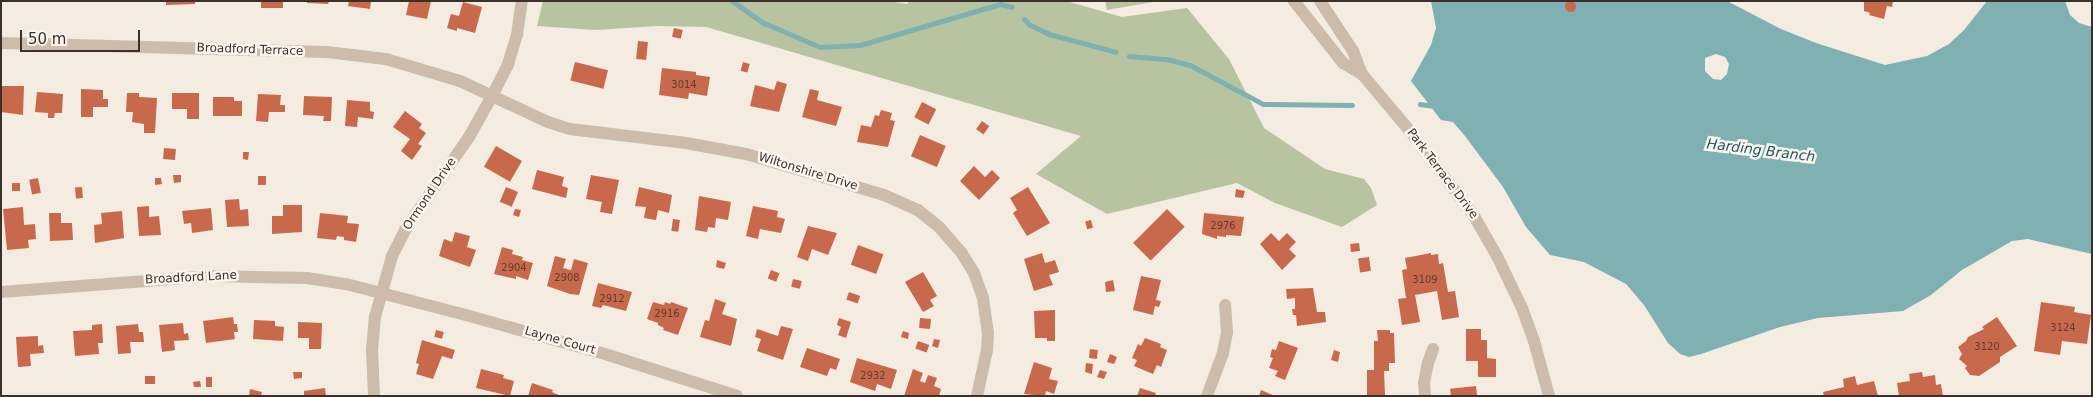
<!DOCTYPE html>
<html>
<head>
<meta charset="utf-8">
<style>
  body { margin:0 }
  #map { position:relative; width:2093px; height:397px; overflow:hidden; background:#f4ebe1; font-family:"DejaVu Sans",sans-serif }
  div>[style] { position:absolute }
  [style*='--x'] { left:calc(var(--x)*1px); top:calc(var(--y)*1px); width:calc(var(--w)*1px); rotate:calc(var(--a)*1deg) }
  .green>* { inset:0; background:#b8c4a0 }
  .water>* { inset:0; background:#7fb0b2 }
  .stream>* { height:5px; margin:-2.5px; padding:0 2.5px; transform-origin:2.5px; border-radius:2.5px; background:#7fb0b2 }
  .building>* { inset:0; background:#c8694b; transform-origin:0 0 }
  .round { border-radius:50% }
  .minor>* { height:12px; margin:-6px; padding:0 6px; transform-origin:6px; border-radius:6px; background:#cdbbac }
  span { translate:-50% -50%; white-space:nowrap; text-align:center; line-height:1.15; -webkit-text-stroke:5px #fbf5ee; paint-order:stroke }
  .number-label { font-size:10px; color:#5e3e33 }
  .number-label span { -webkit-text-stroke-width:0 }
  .street-label { font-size:12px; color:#3b302b }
  .water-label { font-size:14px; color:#1f5a5e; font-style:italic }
  .frame { position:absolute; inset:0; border:2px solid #3b302b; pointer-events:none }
  .scale { position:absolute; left:20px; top:30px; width:120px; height:22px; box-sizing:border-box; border:2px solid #3b302b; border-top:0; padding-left:6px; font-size:15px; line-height:18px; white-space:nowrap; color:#3b302b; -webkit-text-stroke:4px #fbf5ee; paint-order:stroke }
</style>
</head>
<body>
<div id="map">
  <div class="green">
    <i style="clip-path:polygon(543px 1px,889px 1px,907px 4px,909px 1px,1066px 1px,1122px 17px,1187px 8px,1229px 59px,1264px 128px,1325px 169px,1364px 179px,1371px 188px,1377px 205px,1342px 227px,1275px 203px,1237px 183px,1107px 214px,1036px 174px,1081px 136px,706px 27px,657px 26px,595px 30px,537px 26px)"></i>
    <i style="clip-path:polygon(1105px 1px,1159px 1px,1107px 10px)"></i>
  </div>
  <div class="water">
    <i style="clip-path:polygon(evenodd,1431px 1px,1727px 1px,1781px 29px,1816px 43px,1885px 65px,1927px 56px,1949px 44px,1964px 30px,1987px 1px,2065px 1px,2070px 15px,2079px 23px,2092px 27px,2092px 254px,2028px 239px,2012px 241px,1962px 270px,1931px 295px,1903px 311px,1818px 318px,1780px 327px,1701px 354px,1689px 357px,1680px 354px,1668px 343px,1644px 305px,1626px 284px,1584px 262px,1550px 255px,1526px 227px,1503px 187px,1465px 136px,1453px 122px,1441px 120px,1411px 81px,1431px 45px,1436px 28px,1431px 1px,1716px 54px,1725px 57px,1729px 64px,1727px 74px,1721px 80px,1713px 79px,1705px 71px,1705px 58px,1716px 54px)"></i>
  </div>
  <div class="stream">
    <i style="--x:732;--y:1;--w:39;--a:35"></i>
    <i style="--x:764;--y:23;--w:61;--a:23.2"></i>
    <i style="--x:820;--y:47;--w:40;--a:-2.9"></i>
    <i style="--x:860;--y:45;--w:146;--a:-16.3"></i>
    <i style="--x:1000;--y:4;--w:12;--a:14"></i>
    <i style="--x:1024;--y:19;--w:8;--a:45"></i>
    <i style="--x:1030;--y:25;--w:21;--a:25"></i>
    <i style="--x:1049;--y:34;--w:69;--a:15"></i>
    <i style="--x:1129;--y:56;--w:38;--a:5"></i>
    <i style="--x:1167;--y:59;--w:24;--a:15"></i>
    <i style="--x:1190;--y:65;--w:83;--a:28.1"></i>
    <i style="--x:1263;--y:104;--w:89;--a:0.6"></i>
    <i style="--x:1420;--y:104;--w:14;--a:8"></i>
  </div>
  <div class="building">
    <i class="round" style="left:1564.5px;top:0.5px;width:11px;height:11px"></i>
    <i style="clip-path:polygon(166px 1px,195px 1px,195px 4px,166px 5px)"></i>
    <i style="left:261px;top:1px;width:22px;height:7px"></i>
    <i style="clip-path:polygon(307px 1px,329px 1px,328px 4px,307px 3px)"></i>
    <i style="clip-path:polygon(349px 1px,371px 1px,370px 9px,348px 6px)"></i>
    <i style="clip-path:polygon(409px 1px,431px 1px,427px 19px,406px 15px)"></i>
    <i style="clip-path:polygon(1864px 1px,1893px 1px,1892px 7px,1887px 6px,1884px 19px,1869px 15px,1870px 13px,1864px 11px)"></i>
    <i style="clip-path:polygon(463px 2px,482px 7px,475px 33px,457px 28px,457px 31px,447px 28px,451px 14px,459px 16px)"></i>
    <i style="left:674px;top:28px;width:9px;height:9px;rotate:13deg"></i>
    <i style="left:638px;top:41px;width:10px;height:18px;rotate:6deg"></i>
    <i style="left:575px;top:62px;width:34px;height:19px;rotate:14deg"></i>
    <i style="left:743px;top:62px;width:7px;height:9px;rotate:16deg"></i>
    <i style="clip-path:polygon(662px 68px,696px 72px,696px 75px,710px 77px,707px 96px,689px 93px,688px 99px,659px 95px)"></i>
    <i style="clip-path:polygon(777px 81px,787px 84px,779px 112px,750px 106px,755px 85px,774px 90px)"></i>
    <i style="clip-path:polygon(1px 86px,24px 86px,23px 115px,1px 112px)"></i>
    <i style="clip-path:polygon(81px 89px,103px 90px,103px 99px,108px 99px,108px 107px,93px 107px,93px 117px,81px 117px)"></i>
    <i style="clip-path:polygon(810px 89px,819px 91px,817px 100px,842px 107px,836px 126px,802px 117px)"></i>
    <i style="clip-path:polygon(37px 92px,63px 94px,62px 113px,55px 113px,54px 118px,48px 118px,48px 113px,35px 112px)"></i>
    <i style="clip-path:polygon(127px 93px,139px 93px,139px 97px,157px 98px,155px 133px,144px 133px,144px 124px,132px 122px,133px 112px,126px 112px)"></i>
    <i style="clip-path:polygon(172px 93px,199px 93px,199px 119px,187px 119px,187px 109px,172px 109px)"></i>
    <i style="clip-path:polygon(258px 94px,281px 95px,280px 105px,285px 105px,285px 112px,269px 112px,268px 122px,256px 121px)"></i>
    <i style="clip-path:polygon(304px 96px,332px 97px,331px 121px,323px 121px,324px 116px,303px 115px)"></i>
    <i style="clip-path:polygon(213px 97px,234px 97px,234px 101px,242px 101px,242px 116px,213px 116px)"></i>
    <i style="clip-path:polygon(347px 100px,370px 102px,370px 111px,374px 112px,373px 119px,358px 117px,357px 127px,345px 126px)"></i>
    <i style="left:922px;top:102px;width:16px;height:17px;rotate:27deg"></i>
    <i style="clip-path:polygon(881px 110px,892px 113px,890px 120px,895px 121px,888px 147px,857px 142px,861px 125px,871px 127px,875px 115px,879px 116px)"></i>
    <i style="clip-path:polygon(405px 111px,422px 124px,419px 128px,426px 133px,418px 144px,422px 146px,412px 160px,401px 151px,410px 139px,393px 127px)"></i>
    <i style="left:982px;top:121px;width:9px;height:10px;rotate:36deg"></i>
    <i style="left:920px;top:135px;width:28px;height:23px;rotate:23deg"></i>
    <i style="left:496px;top:146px;width:30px;height:24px;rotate:30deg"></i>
    <i style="left:164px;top:148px;width:12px;height:11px;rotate:5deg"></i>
    <i style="clip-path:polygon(243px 152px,249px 152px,248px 160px,243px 159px)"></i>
    <i style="clip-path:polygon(974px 166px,985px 177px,992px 170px,1000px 178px,979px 200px,960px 181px)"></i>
    <i style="clip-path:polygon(537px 170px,564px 177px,562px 186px,568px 188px,566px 198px,532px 189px)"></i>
    <i style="clip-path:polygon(173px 175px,181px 175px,181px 182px,174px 183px)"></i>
    <i style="clip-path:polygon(591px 175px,619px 180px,612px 214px,600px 212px,602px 202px,586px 199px)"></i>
    <i style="left:258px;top:176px;width:8px;height:9px"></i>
    <i style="left:38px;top:178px;width:15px;height:9px;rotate:79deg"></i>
    <i style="clip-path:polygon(155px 178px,161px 178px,162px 184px,155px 185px)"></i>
    <i style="left:12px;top:183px;width:8px;height:8px"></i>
    <i style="left:82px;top:187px;width:11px;height:7px;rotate:85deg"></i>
    <i style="left:506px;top:187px;width:13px;height:16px;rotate:23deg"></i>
    <i style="clip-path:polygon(639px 187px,672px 195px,669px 213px,658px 210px,656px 220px,644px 218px,646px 207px,635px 206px)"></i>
    <i style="clip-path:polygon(1028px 187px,1050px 223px,1027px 236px,1013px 213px,1017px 210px,1010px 198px)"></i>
    <i style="clip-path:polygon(1236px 189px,1245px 191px,1243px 198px,1235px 197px)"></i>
    <i style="clip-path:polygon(699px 196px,731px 202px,728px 220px,716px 218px,715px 228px,708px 227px,707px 232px,695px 230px)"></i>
    <i style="clip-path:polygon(239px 199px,240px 210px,248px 209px,249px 226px,227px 227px,225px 200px)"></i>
    <i style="clip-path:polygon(283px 205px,302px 205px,302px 232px,272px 234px,272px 216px,283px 216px)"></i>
    <i style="clip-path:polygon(149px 206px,149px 217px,159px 216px,161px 235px,139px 236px,137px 207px)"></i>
    <i style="clip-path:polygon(753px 206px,778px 211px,777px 217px,785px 219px,781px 233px,760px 229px,758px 239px,746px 236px)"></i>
    <i style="clip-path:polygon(23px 207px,24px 225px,35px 224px,36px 239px,28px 240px,29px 248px,7px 250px,3px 209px)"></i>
    <i style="clip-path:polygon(211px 208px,213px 230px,192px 233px,191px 223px,184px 224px,182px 211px)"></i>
    <i style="clip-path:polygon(515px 209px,521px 210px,519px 217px,513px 215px)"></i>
    <i style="left:1167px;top:209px;width:25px;height:48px;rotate:45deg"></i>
    <i style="clip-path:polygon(122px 211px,124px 238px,95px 243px,94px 225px,102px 224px,101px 213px)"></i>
    <i style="clip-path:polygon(49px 213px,61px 213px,61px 223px,72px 223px,73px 240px,50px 241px)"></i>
    <i style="clip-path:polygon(320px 213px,348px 216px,347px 223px,359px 224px,356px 242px,344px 240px,344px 237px,337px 236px,336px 240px,317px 238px)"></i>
    <i style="clip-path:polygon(1204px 213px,1244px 217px,1241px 236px,1226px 235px,1226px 237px,1217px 236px,1217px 239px,1202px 234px)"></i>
    <i style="left:673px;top:219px;width:7px;height:12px;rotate:8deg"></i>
    <i style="left:1091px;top:220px;width:8px;height:6px;rotate:76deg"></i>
    <i style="clip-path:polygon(808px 226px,837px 233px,828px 255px,812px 249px,808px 261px,797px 257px)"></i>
    <i style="clip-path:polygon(455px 232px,470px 236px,467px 247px,476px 250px,470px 267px,439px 256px,444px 239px,452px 242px)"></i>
    <i style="clip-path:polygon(1271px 233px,1279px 241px,1287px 233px,1296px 242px,1289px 249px,1296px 256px,1282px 270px,1260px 244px)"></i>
    <i style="left:1359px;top:243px;width:8px;height:9px;rotate:83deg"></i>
    <i style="left:858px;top:245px;width:27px;height:21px;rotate:20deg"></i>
    <i style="clip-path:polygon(502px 247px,513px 250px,512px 254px,523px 257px,522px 260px,533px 263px,528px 280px,516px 276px,516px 279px,494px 274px)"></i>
    <i style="clip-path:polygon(1042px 253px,1045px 263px,1055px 260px,1059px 272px,1049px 275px,1053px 285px,1034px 291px,1024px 259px)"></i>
    <i style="clip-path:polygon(1431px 253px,1431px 255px,1438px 254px,1439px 264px,1443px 263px,1448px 292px,1455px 291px,1459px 317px,1442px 320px,1437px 291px,1415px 295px,1420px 322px,1402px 325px,1398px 299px,1406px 298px,1402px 270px,1407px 269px,1405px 258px)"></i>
    <i style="clip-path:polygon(555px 256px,566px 259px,563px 268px,571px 270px,574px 259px,588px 263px,579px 295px,570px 294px,547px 286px)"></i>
    <i style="left:1369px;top:257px;width:14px;height:11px;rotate:82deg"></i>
    <i style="clip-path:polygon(717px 260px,726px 263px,724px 269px,716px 267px)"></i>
    <i style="left:771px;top:270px;width:9px;height:9px;rotate:21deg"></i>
    <i style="clip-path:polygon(923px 272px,937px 296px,930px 300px,934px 306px,923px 312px,905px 282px)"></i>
    <i style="clip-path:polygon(1141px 276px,1161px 280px,1156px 300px,1161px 301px,1159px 307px,1155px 306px,1153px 315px,1133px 310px)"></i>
    <i style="left:793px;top:279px;width:9px;height:8px;rotate:13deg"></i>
    <i style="clip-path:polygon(1113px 280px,1115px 291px,1106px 292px,1105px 282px)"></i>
    <i style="clip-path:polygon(598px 283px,632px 292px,626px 311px,603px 305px,601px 308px,592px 306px)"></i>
    <i style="clip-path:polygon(1313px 288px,1317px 312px,1325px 312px,1326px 322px,1297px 326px,1296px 315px,1293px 315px,1292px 309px,1295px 309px,1295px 298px,1287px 299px,1286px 289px)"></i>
    <i style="left:849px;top:292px;width:12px;height:8px;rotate:20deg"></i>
    <i style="clip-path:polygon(715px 299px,726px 303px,722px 314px,737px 319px,731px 346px,700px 337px,705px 320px,709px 321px)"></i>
    <i style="clip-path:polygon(653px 302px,664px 305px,665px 302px,670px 304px,671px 302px,688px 308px,678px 335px,663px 330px,664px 328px,658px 325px,658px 323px,647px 319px)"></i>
    <i style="clip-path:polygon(2041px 302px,2075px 307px,2074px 312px,2091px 315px,2087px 344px,2062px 341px,2060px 355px,2034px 351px)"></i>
    <i style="clip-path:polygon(1055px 310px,1055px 341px,1047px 341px,1047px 338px,1035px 338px,1034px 311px)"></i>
    <i style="clip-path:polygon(233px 317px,234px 324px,237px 324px,238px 332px,234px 332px,235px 339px,206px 343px,203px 321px)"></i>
    <i style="clip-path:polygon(1997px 317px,2017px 346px,2000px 357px,2000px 362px,1979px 376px,1970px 375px,1965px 368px,1967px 366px,1959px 359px,1962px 354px,1958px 347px,1966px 341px,1968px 337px,1984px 329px,1982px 327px)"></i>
    <i style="clip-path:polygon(839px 318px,851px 322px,846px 338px,838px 335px,841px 327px,837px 325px)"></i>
    <i style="left:920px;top:318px;width:11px;height:10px;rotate:5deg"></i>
    <i style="clip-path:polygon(254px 320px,275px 321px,275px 326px,284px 327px,283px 341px,253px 339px)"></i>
    <i style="clip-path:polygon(298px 322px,322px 323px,321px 349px,309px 349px,309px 338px,298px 338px)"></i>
    <i style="clip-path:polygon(183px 323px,184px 334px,188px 333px,189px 340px,174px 341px,175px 350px,162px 352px,159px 325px)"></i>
    <i style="clip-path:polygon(102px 324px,103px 343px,98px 343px,99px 354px,75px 356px,73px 331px,92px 330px,92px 325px)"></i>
    <i style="clip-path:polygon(138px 324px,139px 332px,143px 332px,144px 342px,130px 342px,131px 353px,118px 354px,116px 326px)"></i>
    <i style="clip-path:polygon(781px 326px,793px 329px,783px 360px,757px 351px,761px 339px,755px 337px,757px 329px,778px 336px)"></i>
    <i style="clip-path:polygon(1466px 329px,1481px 329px,1481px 340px,1487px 340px,1487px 358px,1496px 359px,1496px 377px,1478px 377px,1478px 361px,1466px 361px)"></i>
    <i style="left:436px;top:330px;width:8px;height:7px;rotate:14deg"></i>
    <i style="clip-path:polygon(1377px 330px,1390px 330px,1390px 333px,1394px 333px,1395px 363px,1389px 363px,1389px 371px,1384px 371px,1385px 395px,1367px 396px,1367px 370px,1374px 370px,1374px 341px,1378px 341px)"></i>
    <i style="clip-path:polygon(903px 331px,909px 333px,908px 339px,901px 337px)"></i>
    <i style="clip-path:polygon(38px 336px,38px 346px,43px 345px,44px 353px,30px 354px,31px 366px,18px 367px,16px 337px)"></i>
    <i style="clip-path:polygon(1145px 338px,1161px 344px,1160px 347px,1167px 350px,1161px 367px,1157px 365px,1153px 374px,1134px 366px,1137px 360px,1132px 358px,1138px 344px,1141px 346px)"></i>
    <i style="clip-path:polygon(934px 339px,940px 340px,938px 348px,932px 346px)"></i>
    <i style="clip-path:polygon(422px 340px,455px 350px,452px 359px,442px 356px,433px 379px,416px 374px,419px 364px,416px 363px)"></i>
    <i style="left:918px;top:341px;width:12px;height:8px;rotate:20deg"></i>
    <i style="clip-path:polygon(1279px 341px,1298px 348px,1285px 380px,1275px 376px,1278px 371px,1269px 368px,1273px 358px,1270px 357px,1272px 349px,1276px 350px)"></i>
    <i style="clip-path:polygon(807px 348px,840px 359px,836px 370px,830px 368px,827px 376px,800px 367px)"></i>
    <i style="left:1090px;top:349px;width:8px;height:9px;rotate:7deg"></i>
    <i style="clip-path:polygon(1334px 350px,1340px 352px,1338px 362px,1331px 360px)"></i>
    <i style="clip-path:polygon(1110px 354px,1117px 357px,1114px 364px,1107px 362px)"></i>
    <i style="clip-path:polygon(857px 358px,897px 370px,891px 389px,877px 384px,875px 391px,850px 382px)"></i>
    <i style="clip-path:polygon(1034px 362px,1052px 368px,1049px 379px,1058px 381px,1054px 394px,1046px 391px,1045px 396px,1024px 394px)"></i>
    <i style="clip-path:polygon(1086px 363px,1093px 364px,1092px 374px,1085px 372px)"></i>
    <i style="clip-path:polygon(481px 369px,504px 375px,503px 378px,514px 381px,510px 396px,476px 388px)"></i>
    <i style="clip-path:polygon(913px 369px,923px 373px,920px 381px,925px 383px,928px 375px,937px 378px,934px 386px,941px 389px,939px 396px,904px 396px)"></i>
    <i style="clip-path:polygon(1100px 370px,1107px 372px,1104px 379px,1097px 377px)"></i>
    <i style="clip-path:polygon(293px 372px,302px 372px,302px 378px,294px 379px)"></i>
    <i style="clip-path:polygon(1922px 372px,1923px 377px,1935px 375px,1936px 385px,1941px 384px,1943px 396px,1899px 396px,1897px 383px,1910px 381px,1909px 374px)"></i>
    <i style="left:145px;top:376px;width:10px;height:8px"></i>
    <i style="clip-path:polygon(1855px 376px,1857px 385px,1874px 381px,1878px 396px,1824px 396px,1823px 392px,1844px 387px,1843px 379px)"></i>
    <i style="left:206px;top:377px;width:6px;height:10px"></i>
    <i style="clip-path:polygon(200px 381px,201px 387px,194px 387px,193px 382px)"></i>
    <i style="clip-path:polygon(532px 383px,553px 390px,552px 392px,561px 396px,528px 396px)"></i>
    <i style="left:1476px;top:386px;width:10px;height:26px;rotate:84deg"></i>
    <i style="clip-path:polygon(325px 388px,326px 396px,304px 396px,304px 391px)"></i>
    <i style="clip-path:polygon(1140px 388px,1156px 393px,1155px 396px,1137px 396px)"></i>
    <i style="clip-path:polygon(250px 389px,262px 392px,261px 396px,249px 396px)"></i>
    <i style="clip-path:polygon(1261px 390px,1275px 396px,1259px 396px)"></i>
  </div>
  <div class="minor">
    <i style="--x:1294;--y:1;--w:79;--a:51.7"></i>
    <i style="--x:1343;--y:63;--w:22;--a:30"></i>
    <i style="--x:1362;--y:74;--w:73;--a:50"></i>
    <i style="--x:1409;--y:130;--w:108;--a:52.9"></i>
    <i style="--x:1474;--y:216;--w:46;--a:60.1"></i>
    <i style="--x:1497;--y:256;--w:58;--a:64.3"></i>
    <i style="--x:1522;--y:308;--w:35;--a:70"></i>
    <i style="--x:1534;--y:341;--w:57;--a:74.7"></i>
    <i style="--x:1320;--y:1;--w:60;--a:56.6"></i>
    <i style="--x:1353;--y:51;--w:25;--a:69"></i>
    <i style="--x:1;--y:43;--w:326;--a:1.6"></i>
    <i style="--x:327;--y:52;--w:59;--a:6.8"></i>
    <i style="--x:386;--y:59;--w:77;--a:16.6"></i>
    <i style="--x:460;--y:81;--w:97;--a:25"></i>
    <i style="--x:548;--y:122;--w:23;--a:18"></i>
    <i style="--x:570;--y:129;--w:117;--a:6.9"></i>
    <i style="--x:686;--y:143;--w:61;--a:10.4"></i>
    <i style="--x:746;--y:154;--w:144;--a:16.5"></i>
    <i style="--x:884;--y:195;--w:37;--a:24"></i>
    <i style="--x:918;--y:210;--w:28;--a:39"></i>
    <i style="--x:940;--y:228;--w:32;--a:49"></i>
    <i style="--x:961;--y:252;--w:25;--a:58"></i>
    <i style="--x:974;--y:273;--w:27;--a:70"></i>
    <i style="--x:983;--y:298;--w:35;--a:82"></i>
    <i style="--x:988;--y:333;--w:17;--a:93"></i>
    <i style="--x:987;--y:350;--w:47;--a:102.3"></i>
    <i style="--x:1;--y:292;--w:212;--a:-4.3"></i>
    <i style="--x:212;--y:276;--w:95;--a:1.2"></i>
    <i style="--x:307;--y:278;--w:39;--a:9"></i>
    <i style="--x:346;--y:284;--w:124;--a:14.5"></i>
    <i style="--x:466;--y:315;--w:148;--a:15.7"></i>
    <i style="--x:608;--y:355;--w:135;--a:17.6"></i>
    <i style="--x:374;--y:396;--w:46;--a:-92.5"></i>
    <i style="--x:372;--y:350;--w:33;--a:-85"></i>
    <i style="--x:375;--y:317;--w:63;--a:-74.4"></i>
    <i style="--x:392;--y:256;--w:29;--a:-63"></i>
    <i style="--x:405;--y:230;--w:113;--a:-55.5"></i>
    <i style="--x:469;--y:137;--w:47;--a:-60.7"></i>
    <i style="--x:492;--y:96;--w:36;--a:-63"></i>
    <i style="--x:508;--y:64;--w:30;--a:-73"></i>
    <i style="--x:517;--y:35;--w:34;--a:-82"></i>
    <i style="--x:1207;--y:396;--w:46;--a:-69.6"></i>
    <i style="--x:1223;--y:353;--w:21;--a:-79"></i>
    <i style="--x:1227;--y:332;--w:27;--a:-94"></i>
    <i style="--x:1425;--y:396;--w:13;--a:-94"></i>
    <i style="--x:1424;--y:383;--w:20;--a:-79"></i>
    <i style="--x:1428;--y:363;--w:15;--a:-70"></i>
  </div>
  <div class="number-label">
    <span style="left:684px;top:85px">3014</span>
    <span style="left:1223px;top:226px">2976</span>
    <span style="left:514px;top:268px">2904</span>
    <span style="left:567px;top:278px">2908</span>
    <span style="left:1425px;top:280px">3109</span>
    <span style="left:612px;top:299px">2912</span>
    <span style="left:667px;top:314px">2916</span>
    <span style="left:2063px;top:328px">3124</span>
    <span style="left:1987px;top:347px">3120</span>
    <span style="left:873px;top:376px">2932</span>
  </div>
  <div class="street-label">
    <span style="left:250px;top:50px;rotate:2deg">Broadford Terrace</span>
    <span style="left:808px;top:172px;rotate:17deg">Wiltonshire Drive</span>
    <span style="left:1442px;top:174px;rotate:53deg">Park Terrace Drive</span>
    <span style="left:430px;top:194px;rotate:-56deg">Ormond Drive</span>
    <span style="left:191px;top:278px;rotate:-3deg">Broadford Lane</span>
    <span style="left:560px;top:341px;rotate:16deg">Layne Court</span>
  </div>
  <div class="water-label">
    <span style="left:1761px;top:150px;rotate:7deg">Harding Branch</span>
  </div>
  <div class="frame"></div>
  <div class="scale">50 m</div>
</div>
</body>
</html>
